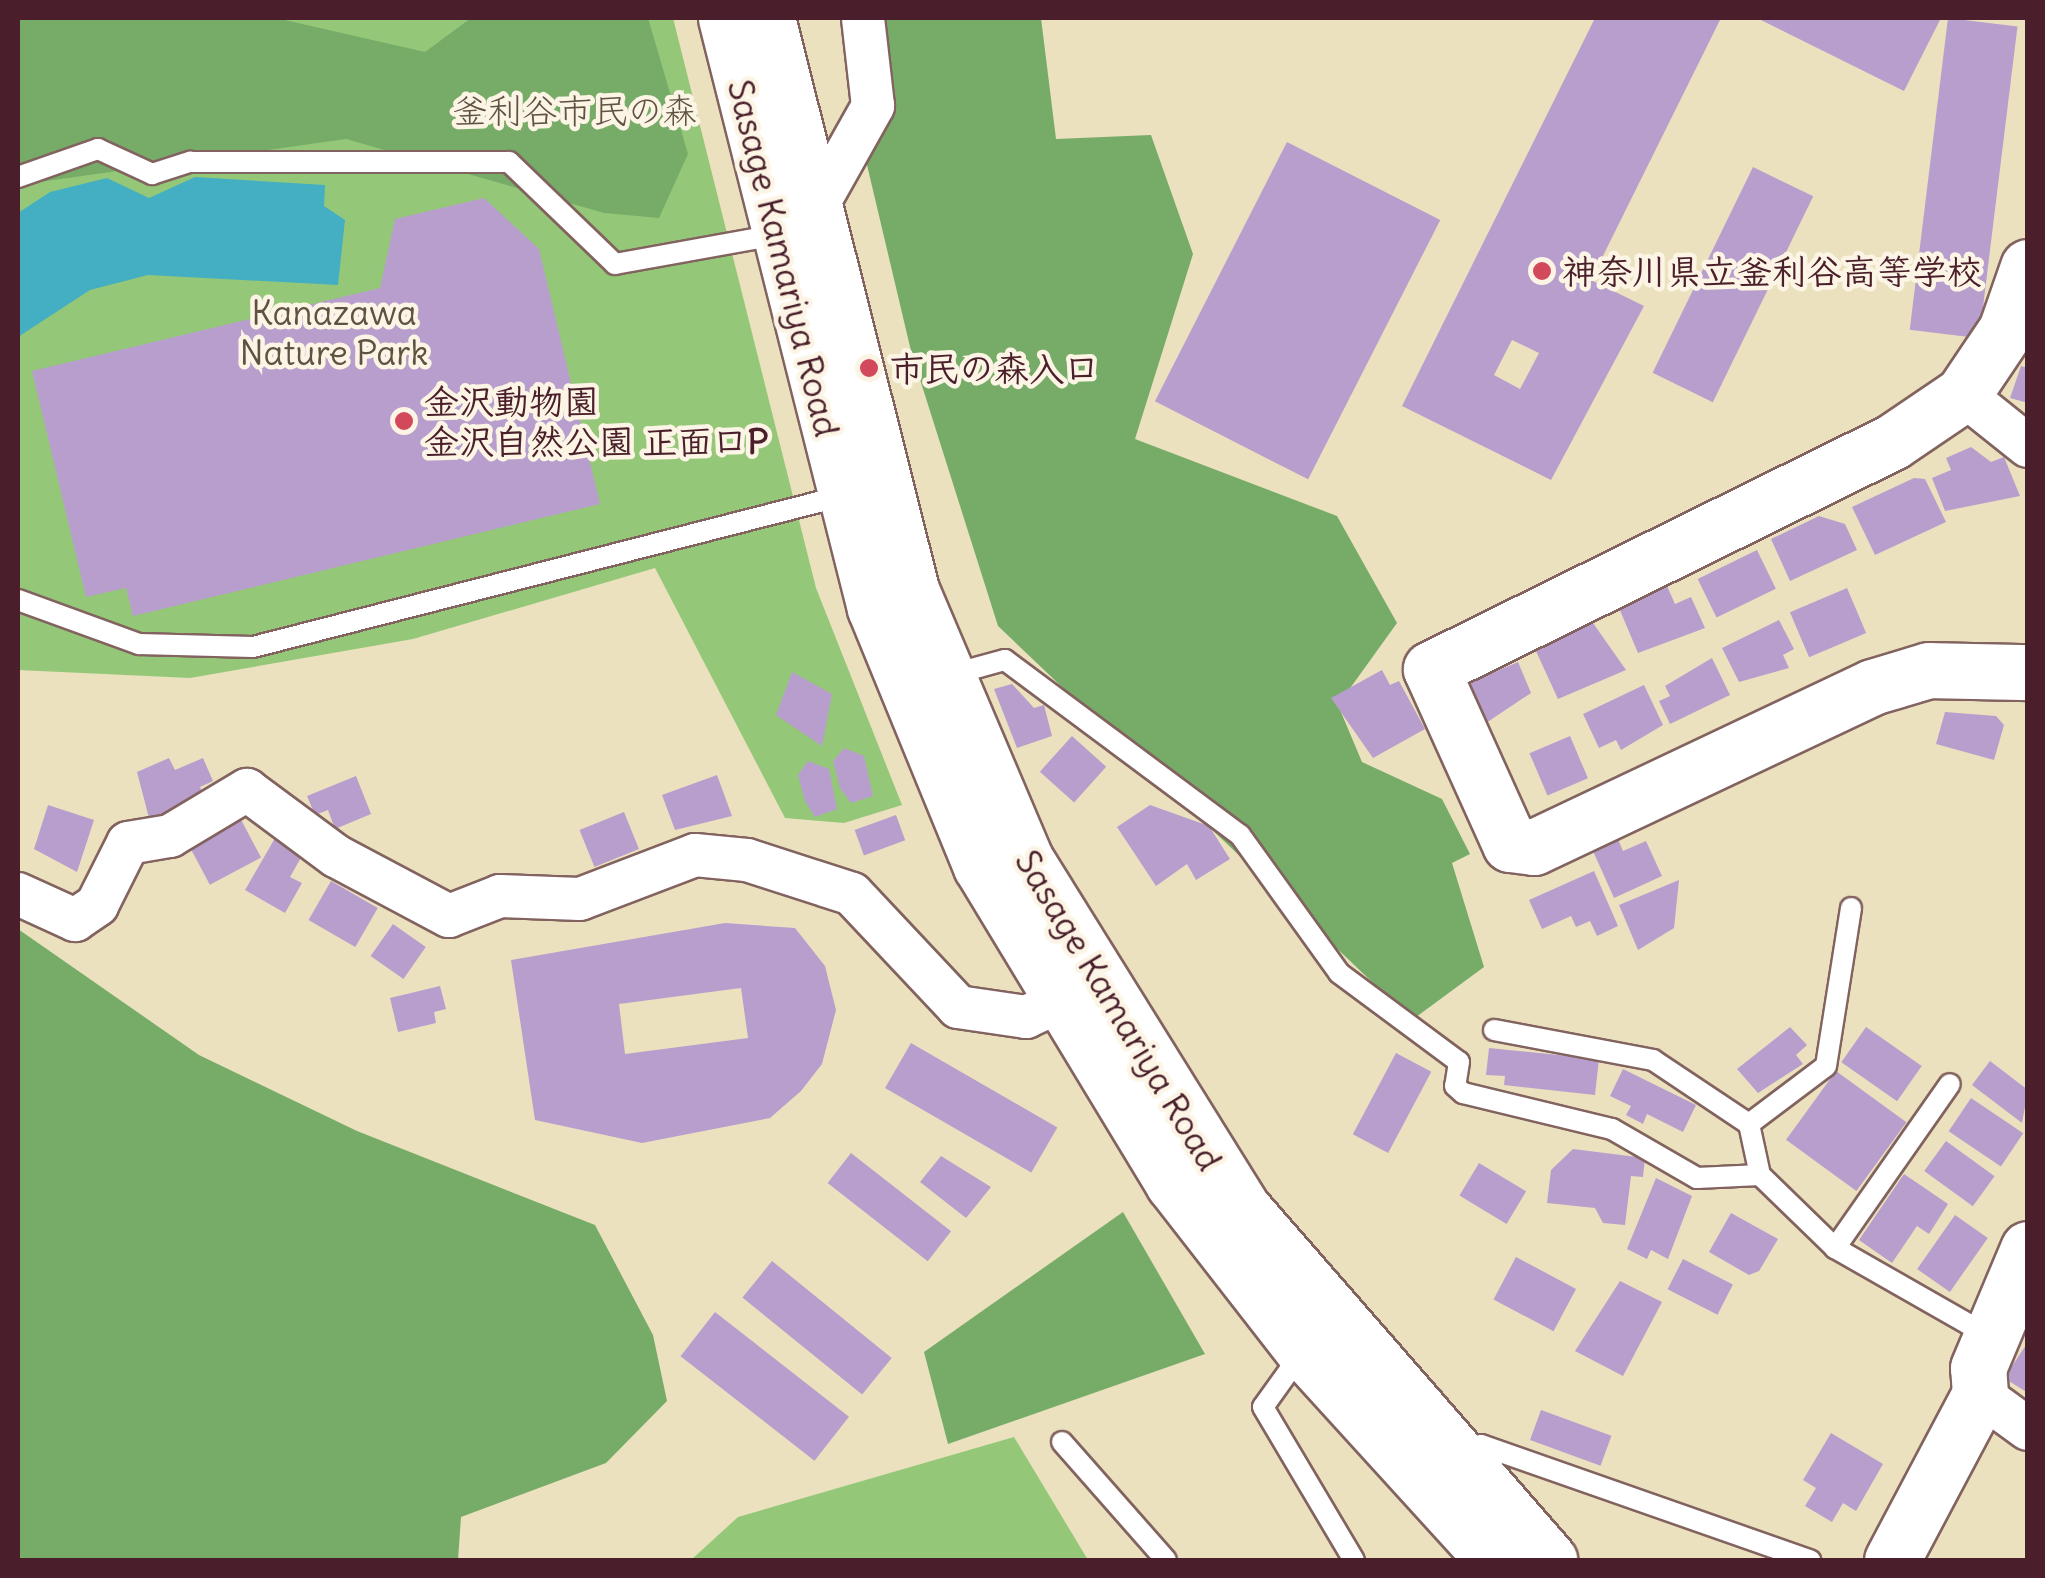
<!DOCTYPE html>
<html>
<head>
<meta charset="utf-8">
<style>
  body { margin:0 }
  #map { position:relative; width:2045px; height:1578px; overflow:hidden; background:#ebe1bf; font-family:Delius,"Klee One",sans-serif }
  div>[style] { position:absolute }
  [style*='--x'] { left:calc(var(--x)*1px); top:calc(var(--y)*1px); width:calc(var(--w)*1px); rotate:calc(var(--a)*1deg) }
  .green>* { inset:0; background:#94c878 }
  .forest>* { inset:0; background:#77ac68 }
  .water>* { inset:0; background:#44afc2 }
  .building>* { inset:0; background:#b89ecd; transform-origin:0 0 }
  .roads { filter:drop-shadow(2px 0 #82635f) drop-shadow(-2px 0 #82635f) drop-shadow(0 2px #82635f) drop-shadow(0 -2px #82635f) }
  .lane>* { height:20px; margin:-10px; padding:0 10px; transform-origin:10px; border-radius:10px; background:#fff }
  .street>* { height:42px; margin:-21px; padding:0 21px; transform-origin:21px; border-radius:21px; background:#fff }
  .secondary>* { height:55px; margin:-27.5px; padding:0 27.5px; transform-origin:27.5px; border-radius:27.5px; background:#fff }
  .dots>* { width:28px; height:28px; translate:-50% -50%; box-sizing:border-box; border:5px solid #fcf5e5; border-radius:50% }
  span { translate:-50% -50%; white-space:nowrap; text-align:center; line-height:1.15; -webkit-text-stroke:9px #fcf5e5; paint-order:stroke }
  .park-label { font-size:35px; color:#605242 }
  .street-label { font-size:35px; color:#4a1f2b }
  .poi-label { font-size:35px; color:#4a1f2b; font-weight:700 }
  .left { translate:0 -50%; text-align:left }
  .frame { position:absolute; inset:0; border:20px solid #4a1f2b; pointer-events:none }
</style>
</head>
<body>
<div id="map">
  <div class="green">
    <i style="clip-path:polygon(18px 18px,673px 18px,816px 588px,902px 805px,844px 823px,785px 818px,655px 568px,413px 639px,190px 678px,18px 670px)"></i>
    <i style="clip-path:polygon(1014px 1437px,1088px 1560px,691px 1560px,738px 1517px)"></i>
  </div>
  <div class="forest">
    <i style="clip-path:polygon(18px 18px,276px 18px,425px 52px,471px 18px,648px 18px,688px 154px,659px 218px,604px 213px,346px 139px,18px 185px)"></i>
    <i style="clip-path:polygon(870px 18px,1041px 18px,1056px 139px,1151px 135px,1193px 254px,1135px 439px,1337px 516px,1397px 623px,1338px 705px,1362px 762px,1442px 799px,1470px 854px,1452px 863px,1484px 967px,1412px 1020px,998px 626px,911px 351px,863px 148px)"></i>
    <i style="clip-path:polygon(18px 929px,199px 1055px,357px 1131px,595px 1225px,653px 1335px,667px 1401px,606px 1463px,461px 1517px,458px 1560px,18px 1560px)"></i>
    <i style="clip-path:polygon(1123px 1212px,1205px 1354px,948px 1444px,924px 1352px)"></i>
  </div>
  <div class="water">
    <i style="clip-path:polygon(195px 177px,325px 185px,324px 206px,345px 220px,338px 285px,148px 275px,90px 290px,18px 337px,18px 213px,50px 192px,107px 178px,149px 198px)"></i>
  </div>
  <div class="building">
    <i style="clip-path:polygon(evenodd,1595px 18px,1721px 18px,1591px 280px,1644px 306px,1551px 480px,1402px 406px,1595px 18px,1512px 340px,1539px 353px,1520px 389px,1494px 375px,1512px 340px)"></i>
    <i style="clip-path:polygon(1757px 18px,1941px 18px,1904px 91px)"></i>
    <i style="left:1948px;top:18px;width:70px;height:314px;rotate:7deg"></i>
    <i style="left:1287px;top:142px;width:172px;height:291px;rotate:27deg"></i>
    <i style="left:1753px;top:167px;width:67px;height:229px;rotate:26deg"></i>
    <i style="clip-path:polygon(484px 198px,539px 249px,600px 504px,133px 616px,126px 588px,86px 597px,32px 371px,380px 288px,395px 219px)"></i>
    <i style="clip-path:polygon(2021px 366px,2028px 368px,2028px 403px,2010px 398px)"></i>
    <i style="clip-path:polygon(1971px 447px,1991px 462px,2004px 457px,2020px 496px,1945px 511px,1932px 478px,1951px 470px,1946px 458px)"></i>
    <i style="clip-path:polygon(1914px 478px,1925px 479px,1946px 522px,1875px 555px,1852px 507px)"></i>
    <i style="clip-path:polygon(1819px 516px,1845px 524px,1857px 550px,1790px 581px,1771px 539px)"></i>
    <i style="left:1757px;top:550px;width:43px;height:66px;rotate:64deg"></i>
    <i style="clip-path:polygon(1667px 586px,1675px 604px,1691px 597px,1705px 628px,1638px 653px,1619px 608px)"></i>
    <i style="left:1847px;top:588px;width:49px;height:62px;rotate:67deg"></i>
    <i style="clip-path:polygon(1779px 620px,1794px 649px,1783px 655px,1789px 668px,1739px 682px,1722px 648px)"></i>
    <i style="clip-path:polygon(1593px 623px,1626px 670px,1558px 699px,1535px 649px)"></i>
    <i style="clip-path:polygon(1712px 658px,1730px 695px,1670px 724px,1659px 701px,1670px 696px,1665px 686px)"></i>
    <i style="clip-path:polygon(1518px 662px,1531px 693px,1480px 727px,1462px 686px)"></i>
    <i style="clip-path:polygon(1382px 670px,1390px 685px,1399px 681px,1425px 729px,1373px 758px,1331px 698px)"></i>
    <i style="clip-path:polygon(792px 672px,832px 694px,822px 746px,776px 715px)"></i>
    <i style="clip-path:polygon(1012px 684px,1034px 708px,1044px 705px,1052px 736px,1017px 748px,994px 689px)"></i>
    <i style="clip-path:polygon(1644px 685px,1663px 725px,1621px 750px,1616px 740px,1599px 748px,1583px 714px)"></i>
    <i style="clip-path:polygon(1945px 712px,1996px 716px,2004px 725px,1994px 760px,1936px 744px)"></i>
    <i style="left:1072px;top:736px;width:46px;height:48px;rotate:42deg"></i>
    <i style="left:1570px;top:736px;width:46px;height:44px;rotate:67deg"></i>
    <i style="clip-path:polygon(844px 748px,864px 756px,873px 796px,851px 803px,840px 788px,833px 761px)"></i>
    <i style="clip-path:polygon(169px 758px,175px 770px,203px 758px,213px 781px,200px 787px,205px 799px,149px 818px,137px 772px)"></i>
    <i style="clip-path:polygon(808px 761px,829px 769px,837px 809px,815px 817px,805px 801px,798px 775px)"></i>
    <i style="clip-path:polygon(717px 775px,732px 816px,675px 830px,662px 795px)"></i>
    <i style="clip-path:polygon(356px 776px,371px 814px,335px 829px,328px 810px,315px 815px,307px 796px)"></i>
    <i style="clip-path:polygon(48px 805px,94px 820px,77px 872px,34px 849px)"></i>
    <i style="clip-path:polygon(1150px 805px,1209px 826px,1230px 859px,1196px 880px,1187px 864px,1156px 886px,1117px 827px)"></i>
    <i style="left:624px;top:812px;width:40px;height:48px;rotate:68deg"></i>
    <i style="left:896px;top:815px;width:27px;height:44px;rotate:70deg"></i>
    <i style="left:239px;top:816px;width:47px;height:58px;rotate:62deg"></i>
    <i style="clip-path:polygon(275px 838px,303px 854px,290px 877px,302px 883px,285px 913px,245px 890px)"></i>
    <i style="clip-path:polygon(1618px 839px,1623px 851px,1646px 841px,1662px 876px,1614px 898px,1593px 851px)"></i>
    <i style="clip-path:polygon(1594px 871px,1618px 926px,1597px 936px,1590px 921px,1576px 927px,1571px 916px,1542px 929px,1529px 900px)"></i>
    <i style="clip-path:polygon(1679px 880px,1674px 928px,1638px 950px,1619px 905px)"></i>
    <i style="left:331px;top:881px;width:54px;height:45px;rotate:30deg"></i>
    <i style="clip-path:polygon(evenodd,725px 923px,795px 928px,825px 966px,836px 1010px,822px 1064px,801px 1091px,770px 1118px,642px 1143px,535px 1120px,511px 960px,725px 923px,741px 988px,748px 1038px,625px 1054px,619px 1004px,741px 988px)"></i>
    <i style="left:393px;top:924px;width:40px;height:39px;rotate:35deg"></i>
    <i style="clip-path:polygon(440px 986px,446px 1009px,434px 1012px,436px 1023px,398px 1032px,390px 998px)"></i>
    <i style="clip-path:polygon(1790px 1027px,1807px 1045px,1796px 1055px,1803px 1064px,1758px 1093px,1737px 1069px)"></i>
    <i style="left:1866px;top:1027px;width:68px;height:43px;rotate:35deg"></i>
    <i style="left:911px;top:1043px;width:169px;height:52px;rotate:30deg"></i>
    <i style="clip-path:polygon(1489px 1048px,1599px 1059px,1595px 1095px,1504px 1085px,1505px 1076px,1486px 1075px)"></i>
    <i style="left:1396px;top:1053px;width:40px;height:92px;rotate:28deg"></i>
    <i style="clip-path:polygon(1990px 1061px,2028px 1090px,2022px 1123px,1972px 1085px)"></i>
    <i style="clip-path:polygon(1623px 1069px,1696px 1105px,1683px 1132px,1647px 1114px,1643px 1124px,1626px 1115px,1631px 1106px,1610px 1096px)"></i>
    <i style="left:1836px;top:1071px;width:87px;height:85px;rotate:36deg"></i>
    <i style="left:1971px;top:1098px;width:63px;height:40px;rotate:34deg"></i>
    <i style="left:1946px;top:1141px;width:60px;height:37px;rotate:36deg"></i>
    <i style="clip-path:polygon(1573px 1149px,1645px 1158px,1643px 1177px,1631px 1176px,1625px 1225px,1603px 1223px,1595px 1208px,1547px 1203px,1551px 1170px)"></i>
    <i style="left:851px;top:1153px;width:127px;height:38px;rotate:38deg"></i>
    <i style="clip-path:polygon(941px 1156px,991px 1187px,966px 1218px,920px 1182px)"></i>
    <i style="left:1479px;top:1163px;width:55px;height:38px;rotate:31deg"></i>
    <i style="clip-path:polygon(1904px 1174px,1948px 1204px,1929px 1234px,1917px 1226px,1892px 1263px,1859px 1240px)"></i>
    <i style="clip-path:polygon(1656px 1178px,1692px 1196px,1668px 1259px,1651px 1250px,1647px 1259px,1627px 1249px)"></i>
    <i style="clip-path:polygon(1731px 1213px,1778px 1239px,1759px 1271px,1749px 1275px,1709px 1252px)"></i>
    <i style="left:1955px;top:1215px;width:40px;height:66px;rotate:35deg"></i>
    <i style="left:1516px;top:1257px;width:68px;height:48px;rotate:28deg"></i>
    <i style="left:1683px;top:1259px;width:56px;height:34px;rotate:27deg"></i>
    <i style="left:772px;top:1261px;width:154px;height:47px;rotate:39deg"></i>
    <i style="clip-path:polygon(1620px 1281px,1662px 1302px,1623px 1376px,1575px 1351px)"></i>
    <i style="left:715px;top:1312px;width:170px;height:56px;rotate:38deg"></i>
    <i style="clip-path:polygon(2028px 1342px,2028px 1393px,2004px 1378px)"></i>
    <i style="left:1541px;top:1410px;width:75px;height:32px;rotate:20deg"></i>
    <i style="clip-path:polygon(1831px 1433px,1883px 1464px,1856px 1511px,1843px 1503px,1832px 1522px,1805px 1506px,1816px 1488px,1803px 1480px)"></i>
  </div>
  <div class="roads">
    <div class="lane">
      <i style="--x:18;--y:177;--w:85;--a:-19.3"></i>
      <i style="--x:98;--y:149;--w:60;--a:24.8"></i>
      <i style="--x:152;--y:174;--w:40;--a:-18"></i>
      <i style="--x:190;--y:162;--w:319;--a:0"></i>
      <i style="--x:509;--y:162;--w:147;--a:43.9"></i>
      <i style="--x:615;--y:264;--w:164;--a:-10.2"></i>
      <i style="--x:18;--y:600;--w:129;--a:20"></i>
      <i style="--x:139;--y:644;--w:114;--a:1.5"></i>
      <i style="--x:253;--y:647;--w:612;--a:-14.38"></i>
      <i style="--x:950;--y:675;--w:57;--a:-15.3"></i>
      <i style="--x:1005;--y:660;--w:293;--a:36.7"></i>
      <i style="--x:1240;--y:835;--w:170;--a:54.3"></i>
      <i style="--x:1339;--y:973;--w:149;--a:36.6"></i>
      <i style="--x:1459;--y:1062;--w:24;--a:99"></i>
      <i style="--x:1455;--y:1086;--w:11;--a:41"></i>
      <i style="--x:1463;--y:1093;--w:153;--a:13.6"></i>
      <i style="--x:1612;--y:1129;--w:98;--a:30"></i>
      <i style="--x:1697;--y:1178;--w:63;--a:-2.7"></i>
      <i style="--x:1494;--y:1030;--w:162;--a:10.7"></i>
      <i style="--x:1653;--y:1060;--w:115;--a:33.7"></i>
      <i style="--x:1749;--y:1124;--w:52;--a:77.8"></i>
      <i style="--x:1760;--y:1175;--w:105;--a:44.2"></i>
      <i style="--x:1835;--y:1248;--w:177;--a:29.7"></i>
      <i style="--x:1749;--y:1124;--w:96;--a:-37"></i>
      <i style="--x:1826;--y:1066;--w:160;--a:-81"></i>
      <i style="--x:1835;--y:1248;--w:200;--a:-55"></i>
      <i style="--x:1301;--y:1354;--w:65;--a:125.6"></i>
      <i style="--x:1263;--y:1407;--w:178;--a:59.3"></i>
      <i style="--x:1062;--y:1442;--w:157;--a:48.6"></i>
      <i style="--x:1464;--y:1451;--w:18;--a:-19"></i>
      <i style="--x:1481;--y:1445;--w:349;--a:19.3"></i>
    </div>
    <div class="street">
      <i style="--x:813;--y:213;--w:123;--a:-60.7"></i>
      <i style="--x:873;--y:106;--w:89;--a:-96.5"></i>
      <i style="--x:1963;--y:394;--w:83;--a:38.7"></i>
      <i style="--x:18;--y:894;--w:63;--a:24.5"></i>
      <i style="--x:75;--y:920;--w:27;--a:-34"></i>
      <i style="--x:97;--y:905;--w:69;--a:-63.4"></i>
      <i style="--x:128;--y:843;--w:43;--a:-9.5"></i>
      <i style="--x:170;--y:836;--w:90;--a:-30.9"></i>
      <i style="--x:247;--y:790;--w:111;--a:36.6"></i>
      <i style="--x:336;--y:856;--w:128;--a:28"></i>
      <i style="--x:449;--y:916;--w:55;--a:-21.4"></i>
      <i style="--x:500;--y:896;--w:80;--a:2.1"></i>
      <i style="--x:580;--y:899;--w:123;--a:-20.9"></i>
      <i style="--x:695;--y:855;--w:52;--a:5.5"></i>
      <i style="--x:747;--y:860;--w:110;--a:17.9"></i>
      <i style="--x:852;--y:894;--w:155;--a:46.8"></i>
      <i style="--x:958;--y:1007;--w:69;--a:8.4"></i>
      <i style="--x:1026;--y:1017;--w:69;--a:-24.7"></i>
      <i style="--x:1980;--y:1394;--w:59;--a:36.1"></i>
    </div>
    <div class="secondary">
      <i style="--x:726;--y:18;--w:609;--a:75.83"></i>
      <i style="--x:875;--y:608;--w:279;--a:67.7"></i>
      <i style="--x:981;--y:866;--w:371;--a:58.8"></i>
      <i style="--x:1173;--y:1183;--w:213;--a:52.1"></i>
      <i style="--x:1304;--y:1351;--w:282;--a:47.7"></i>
      <i style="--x:767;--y:18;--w:590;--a:75.87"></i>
      <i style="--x:911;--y:590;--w:292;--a:67"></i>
      <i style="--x:1025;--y:859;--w:412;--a:58.1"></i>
      <i style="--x:1243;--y:1209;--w:466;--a:48.9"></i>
      <i style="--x:2028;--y:267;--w:67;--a:109.2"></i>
      <i style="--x:2006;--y:330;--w:77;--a:123.9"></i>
      <i style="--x:1963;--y:394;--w:86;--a:145.9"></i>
      <i style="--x:1892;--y:442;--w:514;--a:153.78"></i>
      <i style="--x:1431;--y:669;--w:192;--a:65.7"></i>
      <i style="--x:1510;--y:844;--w:24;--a:7"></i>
      <i style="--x:1534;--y:847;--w:374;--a:-25.3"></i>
      <i style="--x:1872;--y:687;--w:59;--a:-16.6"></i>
      <i style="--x:1929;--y:670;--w:99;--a:1.2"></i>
      <i style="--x:1892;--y:1560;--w:188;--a:-62.1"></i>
      <i style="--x:1980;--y:1394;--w:26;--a:-94"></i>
      <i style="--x:1978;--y:1368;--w:129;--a:-67.2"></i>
    </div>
  </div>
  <div class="dots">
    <i style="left:1542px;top:271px;background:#d1495b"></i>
    <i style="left:869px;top:368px;background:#d1495b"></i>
    <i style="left:404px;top:421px;background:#d1495b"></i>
  </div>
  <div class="park-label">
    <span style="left:575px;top:110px">釜利谷市民の森</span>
    <span style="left:334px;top:332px">Kanazawa<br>Nature Park</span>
  </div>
  <div class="street-label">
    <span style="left:784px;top:258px;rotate:76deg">Sasage Kamariya Road</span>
    <span style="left:1119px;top:1010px;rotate:59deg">Sasage Kamariya Road</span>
  </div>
  <div class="poi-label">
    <span class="left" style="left:1562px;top:271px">神奈川県立釜利谷高等学校</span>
    <span class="left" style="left:889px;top:368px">市民の森入口</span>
    <span class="left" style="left:424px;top:421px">金沢動物園<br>金沢自然公園 正面口P</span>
  </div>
  <div class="frame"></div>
</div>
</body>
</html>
